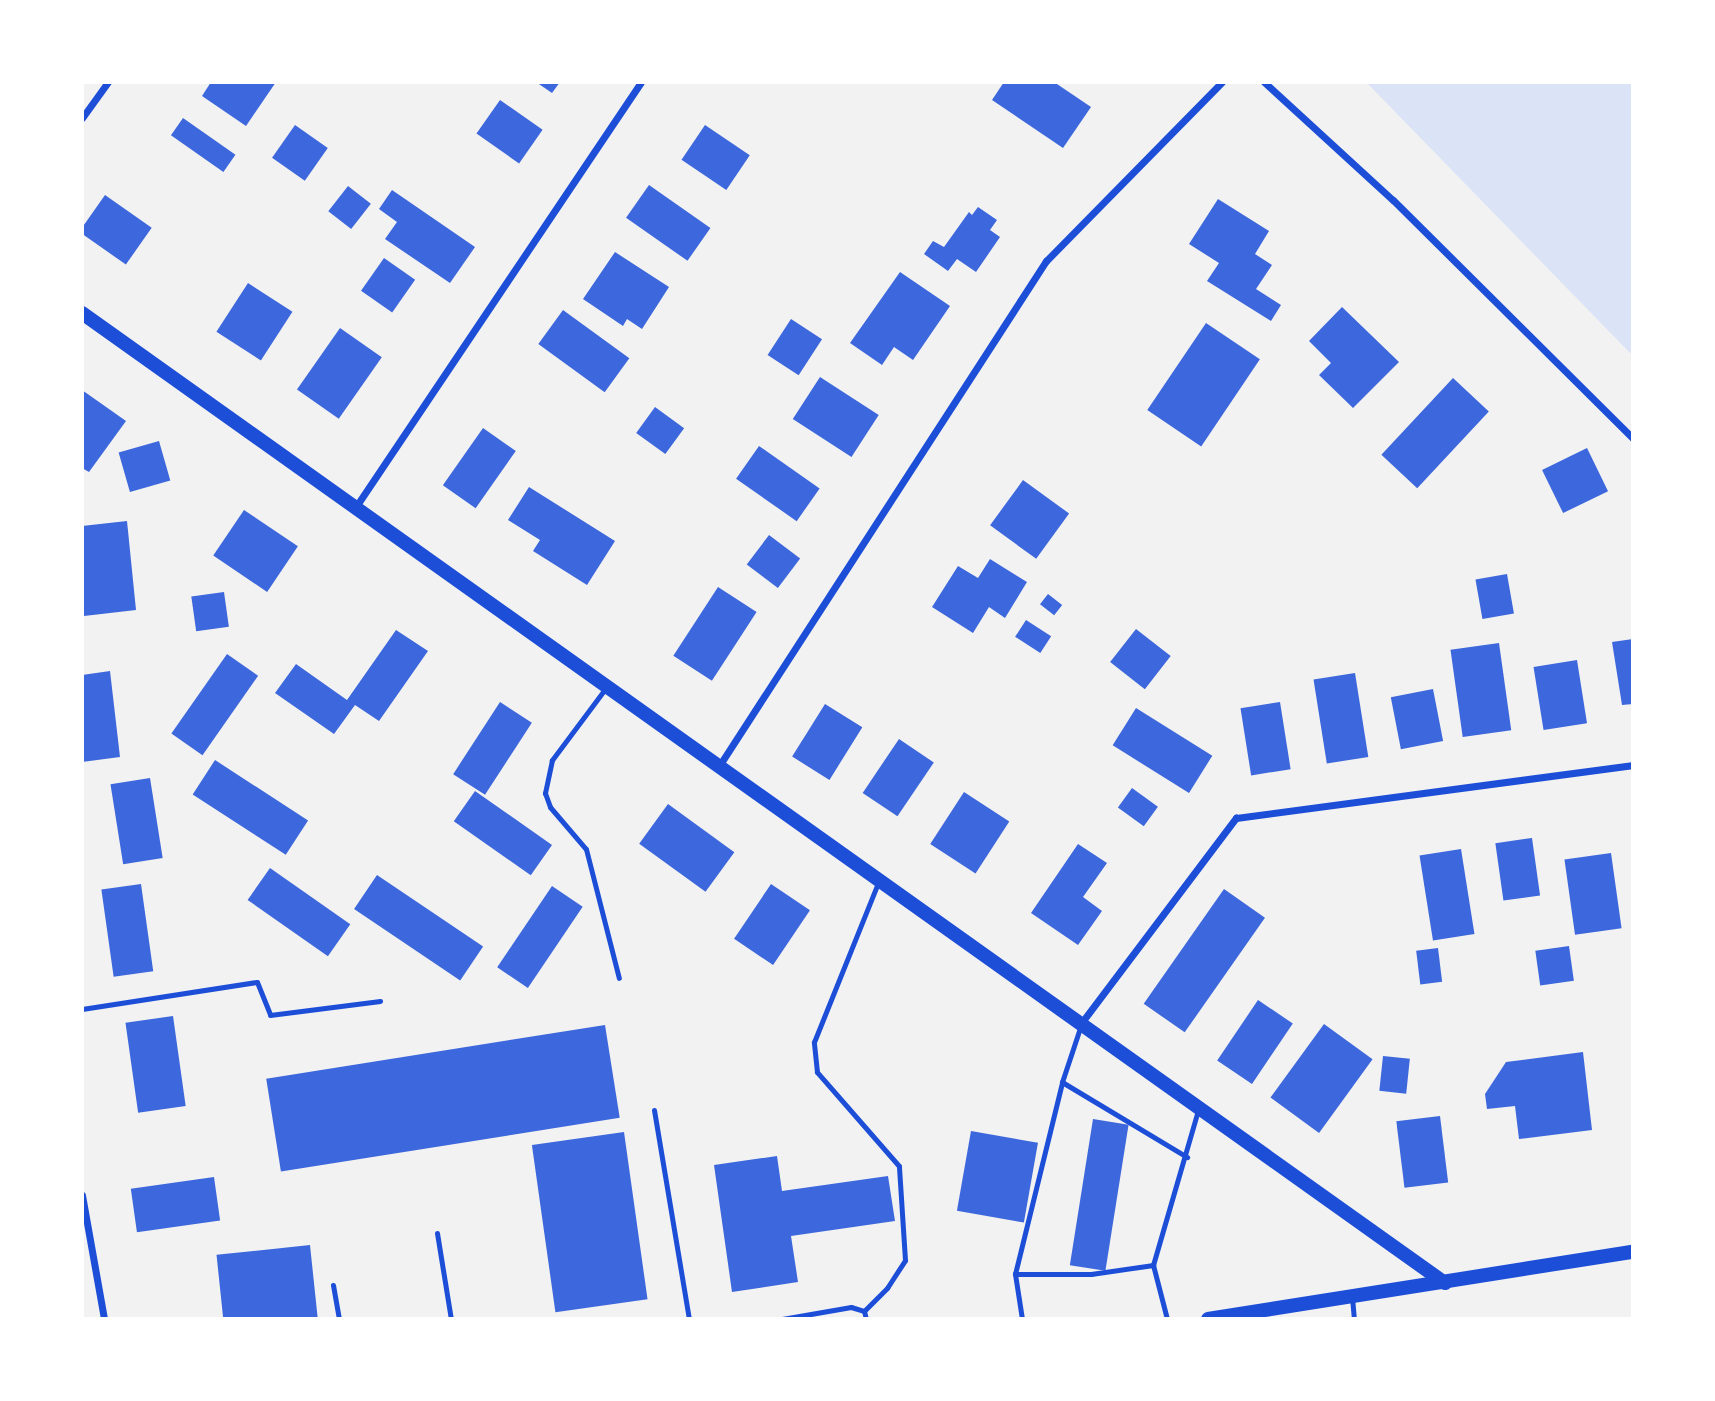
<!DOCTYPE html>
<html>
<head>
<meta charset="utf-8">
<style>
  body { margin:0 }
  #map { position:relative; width:1715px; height:1401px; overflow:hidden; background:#f2f2f2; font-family:Raleway,sans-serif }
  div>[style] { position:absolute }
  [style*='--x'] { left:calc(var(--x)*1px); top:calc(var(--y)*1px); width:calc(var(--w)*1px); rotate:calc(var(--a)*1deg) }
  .green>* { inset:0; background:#dbe4f7 }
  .building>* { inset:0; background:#3d67dc; transform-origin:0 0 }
  .service>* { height:5px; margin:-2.5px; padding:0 2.5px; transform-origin:2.5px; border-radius:2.5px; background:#1d4ed8 }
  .minor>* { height:7px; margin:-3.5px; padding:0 3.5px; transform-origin:3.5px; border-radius:3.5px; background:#1d4ed8 }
  .secondary>* { height:14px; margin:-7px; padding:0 7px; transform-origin:7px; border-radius:7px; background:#1d4ed8 }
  span { translate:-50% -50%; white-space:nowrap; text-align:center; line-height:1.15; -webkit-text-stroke:7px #fff; paint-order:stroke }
  .frame { position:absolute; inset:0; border:84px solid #fff; pointer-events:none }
</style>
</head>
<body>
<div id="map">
  <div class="green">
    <i style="clip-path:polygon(1366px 82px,1633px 82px,1633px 356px)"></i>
  </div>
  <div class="building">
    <i style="clip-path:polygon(211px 82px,276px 82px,246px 126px,202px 96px)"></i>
    <i style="clip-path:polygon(536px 82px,560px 82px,552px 93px)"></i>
    <i style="clip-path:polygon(1004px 82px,1054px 82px,1091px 107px,1063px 148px,992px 100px)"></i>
    <i style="left:500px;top:100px;width:52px;height:41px;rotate:35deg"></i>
    <i style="left:183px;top:118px;width:64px;height:21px;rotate:35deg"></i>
    <i style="left:295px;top:125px;width:40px;height:40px;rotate:35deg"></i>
    <i style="left:705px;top:125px;width:54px;height:42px;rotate:34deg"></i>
    <i style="left:649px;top:185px;width:75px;height:40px;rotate:35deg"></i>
    <i style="left:348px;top:186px;width:29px;height:32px;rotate:38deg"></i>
    <i style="clip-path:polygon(392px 190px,475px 247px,450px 283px,385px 239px,397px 222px,379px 209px)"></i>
    <i style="left:105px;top:195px;width:57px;height:45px;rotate:35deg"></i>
    <i style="clip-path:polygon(1218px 199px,1269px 231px,1255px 254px,1272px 265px,1256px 289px,1281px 305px,1271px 321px,1207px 281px,1219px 263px,1189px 244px)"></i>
    <i style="clip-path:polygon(978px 207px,997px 220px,990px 230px,1000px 237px,976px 272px,957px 259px,948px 271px,924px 254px,933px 241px,944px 247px,969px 212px,972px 215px)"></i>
    <i style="clip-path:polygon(615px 252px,669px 287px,642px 329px,627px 319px,623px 326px,583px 299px)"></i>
    <i style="left:384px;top:258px;width:38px;height:40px;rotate:35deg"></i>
    <i style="clip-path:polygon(900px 272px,950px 306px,913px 360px,894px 347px,882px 365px,850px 343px)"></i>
    <i style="left:248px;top:283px;width:53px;height:58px;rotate:33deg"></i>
    <i style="clip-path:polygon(1342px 307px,1399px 362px,1353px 408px,1319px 375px,1331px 363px,1309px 341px)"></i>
    <i style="left:563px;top:310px;width:82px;height:42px;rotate:36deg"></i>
    <i style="left:791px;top:319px;width:37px;height:43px;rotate:33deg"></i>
    <i style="left:1206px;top:323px;width:65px;height:105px;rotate:34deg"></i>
    <i style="left:340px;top:328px;width:51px;height:75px;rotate:35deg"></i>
    <i style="left:820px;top:377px;width:70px;height:50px;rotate:33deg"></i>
    <i style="left:1453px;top:378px;width:49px;height:105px;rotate:43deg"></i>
    <i style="clip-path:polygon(82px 390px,126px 421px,89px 472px,82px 468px)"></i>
    <i style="left:655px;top:407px;width:36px;height:32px;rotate:36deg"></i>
    <i style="left:483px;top:428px;width:40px;height:70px;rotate:35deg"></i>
    <i style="left:159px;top:441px;width:41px;height:42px;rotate:74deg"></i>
    <i style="left:759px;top:446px;width:74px;height:40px;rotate:35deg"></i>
    <i style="left:1587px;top:448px;width:48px;height:50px;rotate:64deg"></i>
    <i style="left:1023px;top:480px;width:57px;height:56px;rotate:36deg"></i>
    <i style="clip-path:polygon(529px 487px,615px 541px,587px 585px,533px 551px,540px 540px,508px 520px)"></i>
    <i style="left:244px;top:510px;width:65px;height:55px;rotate:34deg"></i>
    <i style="clip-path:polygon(127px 521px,136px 610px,84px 616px,82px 526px)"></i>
    <i style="left:769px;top:535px;width:39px;height:37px;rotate:37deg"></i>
    <i style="clip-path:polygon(990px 559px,1027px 582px,1005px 618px,989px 607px,973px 633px,932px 607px,958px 566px,978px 578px)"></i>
    <i style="left:1507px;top:574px;width:40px;height:32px;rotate:80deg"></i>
    <i style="left:718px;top:587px;width:46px;height:82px;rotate:33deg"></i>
    <i style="left:224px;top:592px;width:35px;height:33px;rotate:82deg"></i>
    <i style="left:1048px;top:594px;width:18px;height:13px;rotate:38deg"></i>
    <i style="left:1026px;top:620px;width:30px;height:20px;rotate:33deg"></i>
    <i style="left:1136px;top:629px;width:44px;height:42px;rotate:38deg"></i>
    <i style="clip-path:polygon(396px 630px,428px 651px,379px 721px,355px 705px,334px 734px,275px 693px,296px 664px,347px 700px)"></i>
    <i style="clip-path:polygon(1633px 639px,1633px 704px,1622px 705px,1612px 642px)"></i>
    <i style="left:1499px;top:643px;width:88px;height:49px;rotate:82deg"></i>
    <i style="left:227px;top:654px;width:38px;height:97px;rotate:35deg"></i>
    <i style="left:1577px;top:660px;width:64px;height:44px;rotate:81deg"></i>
    <i style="clip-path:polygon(110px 671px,120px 757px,82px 762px,82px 675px)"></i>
    <i style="left:1355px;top:673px;width:85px;height:42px;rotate:81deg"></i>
    <i style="left:1433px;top:689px;width:53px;height:43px;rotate:79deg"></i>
    <i style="left:500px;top:702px;width:38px;height:86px;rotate:33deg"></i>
    <i style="left:1280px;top:702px;width:68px;height:40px;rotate:81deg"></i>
    <i style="left:825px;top:704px;width:44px;height:62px;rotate:32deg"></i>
    <i style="left:1136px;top:708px;width:90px;height:44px;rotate:32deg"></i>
    <i style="left:899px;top:739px;width:42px;height:65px;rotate:34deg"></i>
    <i style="left:215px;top:760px;width:111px;height:41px;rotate:33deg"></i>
    <i style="left:150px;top:778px;width:81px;height:40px;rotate:81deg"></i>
    <i style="left:1132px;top:788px;width:32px;height:24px;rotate:36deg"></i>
    <i style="left:475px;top:791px;width:94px;height:37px;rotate:35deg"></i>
    <i style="left:964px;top:792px;width:54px;height:62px;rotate:33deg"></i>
    <i style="left:668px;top:804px;width:82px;height:49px;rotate:36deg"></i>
    <i style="left:1532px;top:838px;width:58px;height:37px;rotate:82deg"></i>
    <i style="clip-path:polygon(1078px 844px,1107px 863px,1083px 897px,1102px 911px,1078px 945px,1031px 913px)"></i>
    <i style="left:1461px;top:849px;width:86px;height:42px;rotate:81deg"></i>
    <i style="left:1611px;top:853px;width:76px;height:47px;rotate:82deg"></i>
    <i style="left:270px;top:868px;width:98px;height:39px;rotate:35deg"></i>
    <i style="left:377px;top:875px;width:128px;height:41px;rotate:34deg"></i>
    <i style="left:141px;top:884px;width:88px;height:40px;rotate:82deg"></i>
    <i style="left:771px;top:884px;width:47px;height:66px;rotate:34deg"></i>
    <i style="left:552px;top:886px;width:37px;height:98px;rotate:34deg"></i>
    <i style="left:1224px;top:889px;width:50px;height:140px;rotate:35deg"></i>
    <i style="left:1569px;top:946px;width:35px;height:34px;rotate:82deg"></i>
    <i style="left:1438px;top:948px;width:34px;height:22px;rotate:83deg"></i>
    <i style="left:1258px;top:1000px;width:42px;height:73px;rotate:34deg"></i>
    <i style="left:173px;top:1016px;width:91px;height:48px;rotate:82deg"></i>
    <i style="left:1324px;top:1024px;width:60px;height:91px;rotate:36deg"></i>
    <i style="left:605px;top:1025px;width:94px;height:343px;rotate:81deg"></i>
    <i style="clip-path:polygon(1583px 1052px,1592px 1130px,1519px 1139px,1515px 1106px,1487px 1109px,1485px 1094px,1506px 1062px)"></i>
    <i style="left:1383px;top:1056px;width:27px;height:35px;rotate:6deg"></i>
    <i style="left:1440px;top:1116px;width:67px;height:44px;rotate:83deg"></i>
    <i style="left:1093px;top:1119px;width:36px;height:148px;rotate:9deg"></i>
    <i style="left:971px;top:1131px;width:68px;height:81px;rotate:10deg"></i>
    <i style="left:624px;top:1132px;width:169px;height:93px;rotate:82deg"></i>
    <i style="clip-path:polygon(777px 1156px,782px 1191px,888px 1176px,895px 1221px,791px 1236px,798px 1282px,732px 1292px,714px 1165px)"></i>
    <i style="left:214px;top:1177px;width:44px;height:84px;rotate:82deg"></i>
    <i style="left:310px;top:1245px;width:74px;height:94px;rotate:84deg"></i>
  </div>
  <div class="service">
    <i style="--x:605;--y:689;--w:89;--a:126.7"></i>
    <i style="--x:552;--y:760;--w:34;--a:102"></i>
    <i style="--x:545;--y:793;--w:15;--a:70"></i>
    <i style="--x:550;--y:807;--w:55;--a:49.4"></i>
    <i style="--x:586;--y:849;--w:133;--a:75.7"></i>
    <i style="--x:82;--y:1009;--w:177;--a:-8.8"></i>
    <i style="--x:257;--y:982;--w:35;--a:68"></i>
    <i style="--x:270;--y:1015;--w:111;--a:-7.3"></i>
    <i style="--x:1062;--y:1082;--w:146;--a:31"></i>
    <i style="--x:654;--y:1110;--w:212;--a:80.5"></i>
    <i style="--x:437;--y:1233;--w:87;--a:80.8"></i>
    <i style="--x:1015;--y:1274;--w:76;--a:0"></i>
    <i style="--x:1091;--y:1274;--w:63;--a:-8.3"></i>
    <i style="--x:333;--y:1285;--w:35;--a:80"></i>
    <i style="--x:1352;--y:1297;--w:22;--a:85"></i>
    <i style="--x:864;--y:1311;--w:33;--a:-45"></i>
    <i style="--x:887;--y:1288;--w:33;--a:-57"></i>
    <i style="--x:905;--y:1260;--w:94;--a:-93.7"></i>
    <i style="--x:899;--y:1166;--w:125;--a:-131.1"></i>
    <i style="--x:817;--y:1072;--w:30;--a:-96"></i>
    <i style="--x:814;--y:1042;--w:171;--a:-68.1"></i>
    <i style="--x:782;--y:1319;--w:70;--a:-9.9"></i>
    <i style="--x:851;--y:1307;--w:14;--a:17"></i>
    <i style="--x:864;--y:1311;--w:8;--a:76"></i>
    <i style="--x:1022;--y:1319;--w:46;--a:-98.8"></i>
    <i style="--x:1015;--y:1274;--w:198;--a:-76.2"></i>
    <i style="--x:1062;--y:1082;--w:60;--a:-71.6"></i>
    <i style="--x:1167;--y:1319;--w:56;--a:-104.5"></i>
    <i style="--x:1153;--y:1265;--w:161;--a:-73.8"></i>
  </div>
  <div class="minor">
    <i style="--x:1264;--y:82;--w:175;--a:42.5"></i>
    <i style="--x:1393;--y:200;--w:338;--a:44.8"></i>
    <i style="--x:82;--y:118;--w:44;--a:-54.2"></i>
    <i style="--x:357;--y:505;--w:509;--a:-56.12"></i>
    <i style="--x:719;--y:766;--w:602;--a:-57.08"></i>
    <i style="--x:1046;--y:261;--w:251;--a:-45.5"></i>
    <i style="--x:1082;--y:1022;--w:256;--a:-53"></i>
    <i style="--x:1236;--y:818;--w:401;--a:-7.6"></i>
    <i style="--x:82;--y:1195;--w:126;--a:79.9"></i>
  </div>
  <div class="secondary">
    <i style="--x:82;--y:313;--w:1673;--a:35.44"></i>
    <i style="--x:1208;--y:1319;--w:430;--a:-9"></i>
  </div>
  <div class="frame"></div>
</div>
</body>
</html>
